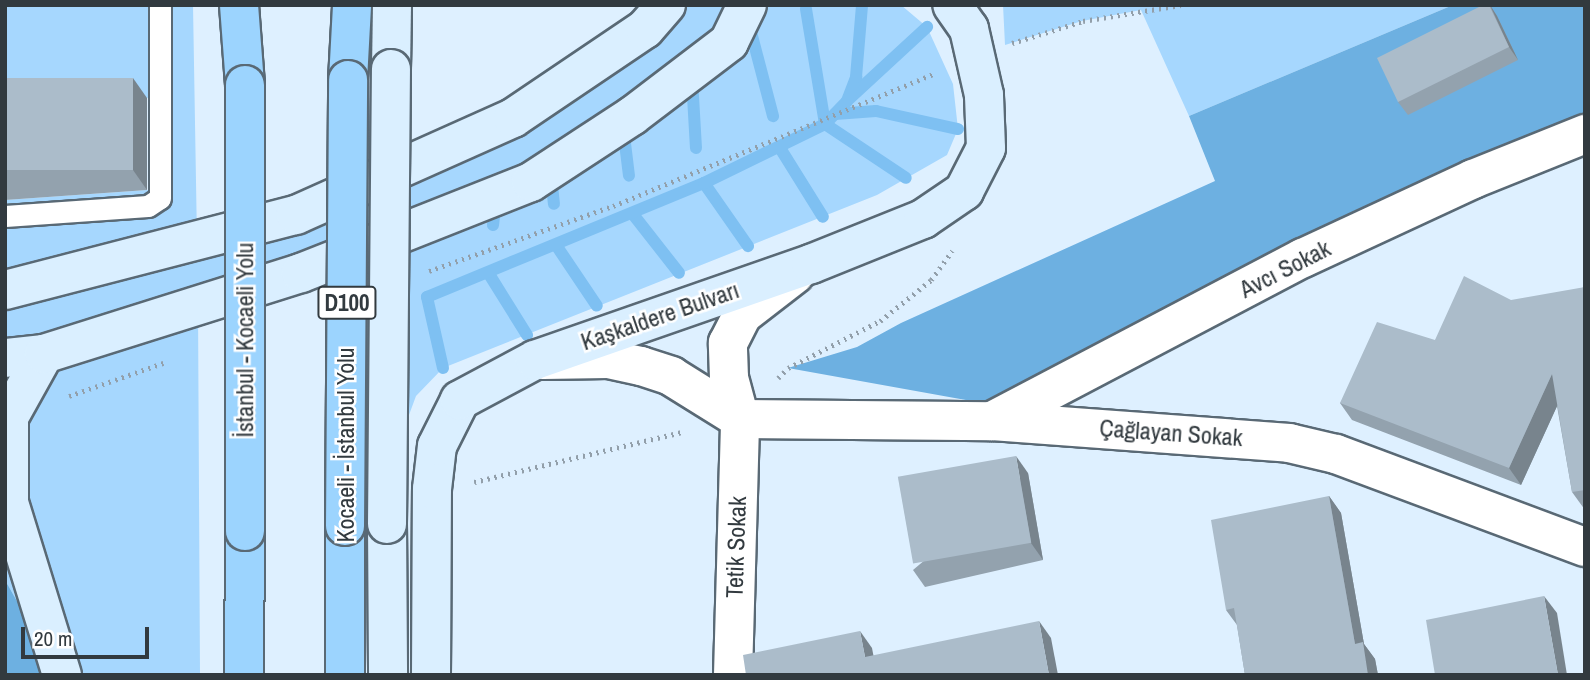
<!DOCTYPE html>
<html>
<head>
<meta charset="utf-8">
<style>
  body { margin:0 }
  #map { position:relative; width:1590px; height:680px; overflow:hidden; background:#def0ff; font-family:"Archivo Narrow",sans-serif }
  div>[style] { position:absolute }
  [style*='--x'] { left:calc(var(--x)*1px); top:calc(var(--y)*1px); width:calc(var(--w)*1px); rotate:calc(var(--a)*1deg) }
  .green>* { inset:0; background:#a6d7fe }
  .forest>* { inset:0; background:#6db0e1 }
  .stream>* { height:12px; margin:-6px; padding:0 6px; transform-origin:6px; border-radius:6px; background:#7ec0f2 }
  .path>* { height:4.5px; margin-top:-2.25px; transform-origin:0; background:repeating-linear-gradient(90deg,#929faa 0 2px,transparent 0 7px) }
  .roads { filter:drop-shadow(2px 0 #596975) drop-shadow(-2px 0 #596975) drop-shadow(0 2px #596975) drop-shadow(0 -2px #596975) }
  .service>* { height:21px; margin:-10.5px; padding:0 10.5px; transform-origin:10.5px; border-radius:10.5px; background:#fff }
  .minor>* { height:38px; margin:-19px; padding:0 19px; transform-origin:19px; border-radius:19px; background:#fff }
  .secondary>* { height:38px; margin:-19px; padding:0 19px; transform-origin:19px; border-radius:19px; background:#daefff }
  .trunk>* { height:38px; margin:-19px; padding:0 19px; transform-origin:19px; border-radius:19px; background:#9cd4fe }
  .bridges { filter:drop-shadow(2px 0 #596975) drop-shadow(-2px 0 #596975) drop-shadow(0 2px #596975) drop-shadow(0 -2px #596975) }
  .secondary-bridge>* { height:38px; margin:-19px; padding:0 19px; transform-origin:19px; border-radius:19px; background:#daefff }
  .trunk-bridge>* { height:38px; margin:-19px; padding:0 19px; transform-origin:19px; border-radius:19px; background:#9cd4fe }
  .wall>* { inset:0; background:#93a2ae }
  .shaded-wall>* { inset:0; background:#78848d }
  .building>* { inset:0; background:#abbcca; transform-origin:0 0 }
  span { translate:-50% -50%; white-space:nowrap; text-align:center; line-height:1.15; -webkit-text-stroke:5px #fff; paint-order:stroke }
  .shield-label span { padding:2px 5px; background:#fff; border:2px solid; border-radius:5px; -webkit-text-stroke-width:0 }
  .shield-label { font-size:23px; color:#323a3f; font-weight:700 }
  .street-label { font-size:24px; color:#323a3f }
  .frame { position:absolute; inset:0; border:7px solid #323a3f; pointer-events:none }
  .scale { position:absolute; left:21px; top:627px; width:128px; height:32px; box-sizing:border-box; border:4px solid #323a3f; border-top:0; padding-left:9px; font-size:21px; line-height:24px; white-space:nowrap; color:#323a3f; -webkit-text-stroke:5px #fff; paint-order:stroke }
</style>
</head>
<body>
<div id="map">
  <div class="green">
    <i style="clip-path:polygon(5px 5px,193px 5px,197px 240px,400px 169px,666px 5px,901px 5px,927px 27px,953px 84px,958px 129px,947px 155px,877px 195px,443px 368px,416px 396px,399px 442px,405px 230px,198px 305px,200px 675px,59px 675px,5px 580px,5px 200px,162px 189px,159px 97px,5px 109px)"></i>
    <i style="clip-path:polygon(1003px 5px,1453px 5px,1189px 116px,1141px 10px,1082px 21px,1005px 45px)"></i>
  </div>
  <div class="forest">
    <i style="clip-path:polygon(1453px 5px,1585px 5px,1585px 114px,1503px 147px,988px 404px,788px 368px,857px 347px,901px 323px,1215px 181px,1189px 116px)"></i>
    <i style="clip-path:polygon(5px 580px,59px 675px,5px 675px)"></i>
  </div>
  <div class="stream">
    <i style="--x:806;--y:9;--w:117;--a:80.6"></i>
    <i style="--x:825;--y:124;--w:97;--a:33.7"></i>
    <i style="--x:751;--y:32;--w:87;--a:75.3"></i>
    <i style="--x:692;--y:79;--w:69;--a:86.7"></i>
    <i style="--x:850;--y:98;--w:105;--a:-42.7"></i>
    <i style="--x:835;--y:114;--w:41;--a:-4.2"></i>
    <i style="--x:876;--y:111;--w:84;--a:12.4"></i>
    <i style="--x:623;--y:127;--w:49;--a:83"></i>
    <i style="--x:780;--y:148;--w:81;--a:58.1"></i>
    <i style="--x:551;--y:176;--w:28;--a:84"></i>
    <i style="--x:704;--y:183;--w:77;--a:55.1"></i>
    <i style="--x:632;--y:213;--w:76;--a:51.9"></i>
    <i style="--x:493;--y:225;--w:24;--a:-83"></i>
    <i style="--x:556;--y:245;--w:73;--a:56.1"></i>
    <i style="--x:489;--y:274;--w:72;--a:58.1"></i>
    <i style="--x:443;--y:368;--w:73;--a:-102.7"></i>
    <i style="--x:427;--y:297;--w:300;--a:-22.4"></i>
    <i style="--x:704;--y:183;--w:135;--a:-26"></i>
    <i style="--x:825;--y:124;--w:32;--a:-46"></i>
    <i style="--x:847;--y:101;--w:26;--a:-69"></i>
    <i style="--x:856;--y:77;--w:72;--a:-85.2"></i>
  </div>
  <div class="path">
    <i style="--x:1012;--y:43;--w:74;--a:-17.2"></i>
    <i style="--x:1083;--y:21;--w:99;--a:-9.3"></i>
    <i style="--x:429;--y:271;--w:195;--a:-19.5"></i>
    <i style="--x:613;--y:206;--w:349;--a:-22.4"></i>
    <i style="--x:778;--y:378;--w:14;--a:-45"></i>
    <i style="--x:788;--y:368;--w:103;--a:-27.1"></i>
    <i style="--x:880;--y:321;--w:65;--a:-38.8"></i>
    <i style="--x:931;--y:280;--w:36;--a:-54"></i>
    <i style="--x:69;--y:396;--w:100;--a:-19.3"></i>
    <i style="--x:474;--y:482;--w:215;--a:-13.5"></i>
  </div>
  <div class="roads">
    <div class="service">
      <i style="--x:5;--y:216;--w:143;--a:-4"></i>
      <i style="--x:148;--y:206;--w:14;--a:-34"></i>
      <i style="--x:160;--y:198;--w:193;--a:-90"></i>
    </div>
    <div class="minor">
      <i style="--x:543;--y:360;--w:65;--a:-0.9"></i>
      <i style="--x:608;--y:359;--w:34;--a:12"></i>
      <i style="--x:641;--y:366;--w:32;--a:18"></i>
      <i style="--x:671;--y:376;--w:81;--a:31.9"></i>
      <i style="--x:740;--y:419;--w:252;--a:0.5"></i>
      <i style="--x:992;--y:421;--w:298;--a:4.2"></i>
      <i style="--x:1289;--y:443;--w:48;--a:13.2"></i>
      <i style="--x:1336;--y:454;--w:266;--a:20.5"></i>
      <i style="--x:992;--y:421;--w:351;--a:-27.7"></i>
      <i style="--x:1303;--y:258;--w:187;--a:-24.9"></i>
      <i style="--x:1473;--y:179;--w:121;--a:-21.9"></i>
      <i style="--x:733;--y:675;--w:256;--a:-88.4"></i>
      <i style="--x:740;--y:419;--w:42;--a:-105"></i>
      <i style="--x:729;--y:378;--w:35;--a:-92"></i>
      <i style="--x:728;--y:343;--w:31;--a:-63"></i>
      <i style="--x:742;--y:315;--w:67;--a:-37.7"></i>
    </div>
    <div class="secondary">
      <i style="--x:391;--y:69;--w:64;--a:-89.1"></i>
      <i style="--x:5;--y:290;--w:301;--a:-14.5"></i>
      <i style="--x:296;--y:215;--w:238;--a:-24.1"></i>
      <i style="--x:513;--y:118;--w:159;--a:-34"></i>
      <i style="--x:645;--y:29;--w:32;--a:-49"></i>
      <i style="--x:5;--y:358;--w:39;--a:-6"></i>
      <i style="--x:387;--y:524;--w:151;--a:89.6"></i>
      <i style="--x:62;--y:675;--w:180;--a:-107.1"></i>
      <i style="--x:9;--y:503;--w:86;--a:-90"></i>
      <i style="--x:9;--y:417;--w:72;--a:-60.9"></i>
      <i style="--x:44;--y:354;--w:269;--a:-17.5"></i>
      <i style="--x:301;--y:273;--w:247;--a:-21.6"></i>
      <i style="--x:531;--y:182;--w:121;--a:-33.2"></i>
      <i style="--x:632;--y:116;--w:122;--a:-37.3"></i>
      <i style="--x:729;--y:42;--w:41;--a:-64.1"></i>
      <i style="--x:431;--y:675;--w:186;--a:-89.7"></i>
      <i style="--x:432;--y:489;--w:43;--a:-83.4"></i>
      <i style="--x:437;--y:446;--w:51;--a:-63.4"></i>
      <i style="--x:460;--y:400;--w:85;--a:-28.1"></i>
      <i style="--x:535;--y:360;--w:292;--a:-19.2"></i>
      <i style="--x:811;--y:264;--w:121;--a:-21.9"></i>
      <i style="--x:923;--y:219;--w:50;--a:-34.3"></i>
      <i style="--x:964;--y:191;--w:48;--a:-62.9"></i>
      <i style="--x:986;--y:148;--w:53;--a:-92.2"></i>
      <i style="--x:984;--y:95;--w:68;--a:-102.8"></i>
      <i style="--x:969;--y:29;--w:29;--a:-125"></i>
    </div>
    <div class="trunk">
      <i style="--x:239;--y:5;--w:80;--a:85.7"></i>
      <i style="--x:348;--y:80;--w:75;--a:-86.9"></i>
      <i style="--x:345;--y:526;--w:149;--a:90"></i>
      <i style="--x:244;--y:675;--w:144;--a:-89.6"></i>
    </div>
  </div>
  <div class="bridges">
    <div class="secondary-bridge">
      <i style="--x:387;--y:524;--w:455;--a:-89.5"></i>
    </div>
    <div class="trunk-bridge">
      <i style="--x:345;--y:526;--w:446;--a:-89.6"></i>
      <i style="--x:245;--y:531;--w:446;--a:-90"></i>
    </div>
  </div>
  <div class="wall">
    <i style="clip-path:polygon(1490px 5px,1497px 16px,1518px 60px,1408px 115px,1398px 102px)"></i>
    <i style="clip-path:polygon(5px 88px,147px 98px,147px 190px,5px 200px)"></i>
    <i style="clip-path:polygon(1585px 287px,1585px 510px,1572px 492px,1557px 406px,1521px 485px,1352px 420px,1340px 403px,1435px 340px)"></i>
    <i style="clip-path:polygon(1028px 473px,1043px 560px,925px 587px,913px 570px)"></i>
    <i style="clip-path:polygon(1329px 496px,1341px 513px,1364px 644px,1375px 659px,1378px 675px,1245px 675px,1237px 625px,1226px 610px)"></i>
  </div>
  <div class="shaded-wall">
    <i style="clip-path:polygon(1490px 5px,1497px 16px,1518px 60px,1509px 47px)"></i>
    <i style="clip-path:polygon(133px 78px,147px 98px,147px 190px,133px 170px)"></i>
    <i style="clip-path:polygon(1552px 374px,1564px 391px,1521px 485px,1509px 468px)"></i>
    <i style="clip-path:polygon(1016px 456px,1028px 473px,1043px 560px,1031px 543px)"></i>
    <i style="clip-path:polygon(1329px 496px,1341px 513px,1364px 644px,1375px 659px,1378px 675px,1368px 675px,1355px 644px)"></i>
    <i style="clip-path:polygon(1544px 596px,1557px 613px,1567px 675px,1558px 675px)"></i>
    <i style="clip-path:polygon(1039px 621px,1051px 638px,1058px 675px,1049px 675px)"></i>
    <i style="clip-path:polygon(860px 631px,872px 648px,877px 674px,865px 657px)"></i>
  </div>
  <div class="building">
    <i style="clip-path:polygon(1483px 5px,1489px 5px,1509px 47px,1398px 102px,1377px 58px)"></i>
    <i style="left:133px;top:78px;width:92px;height:128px;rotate:90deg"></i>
    <i style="clip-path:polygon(1464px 276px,1511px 300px,1585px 287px,1585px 490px,1572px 492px,1552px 374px,1509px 468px,1340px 403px,1377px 322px,1435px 340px)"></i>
    <i style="left:1016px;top:456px;width:88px;height:120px;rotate:80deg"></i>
    <i style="clip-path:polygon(1329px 496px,1355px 644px,1363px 642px,1368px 675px,1245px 675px,1234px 608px,1226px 610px,1211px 520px)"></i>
    <i style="clip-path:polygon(1544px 596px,1558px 675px,1435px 675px,1426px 620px)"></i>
    <i style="clip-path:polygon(1039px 621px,1049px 675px,746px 675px,743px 655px,860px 631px,865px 657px)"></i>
  </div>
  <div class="shield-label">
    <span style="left:347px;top:303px">D100</span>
  </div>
  <div class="street-label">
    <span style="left:1285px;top:269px;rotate:-27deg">Avcı Sokak</span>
    <span style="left:660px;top:316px;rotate:-19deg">Kaşkaldere Bulvarı</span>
    <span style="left:245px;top:340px;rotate:-90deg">İstanbul - Kocaeli Yolu</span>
    <span style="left:1171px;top:433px;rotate:4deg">Çağlayan Sokak</span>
    <span style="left:346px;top:445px;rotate:-90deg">Kocaeli - İstanbul Yolu</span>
    <span style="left:736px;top:547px;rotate:-88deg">Tetik Sokak</span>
  </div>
  <div class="frame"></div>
  <div class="scale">20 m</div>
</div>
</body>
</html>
